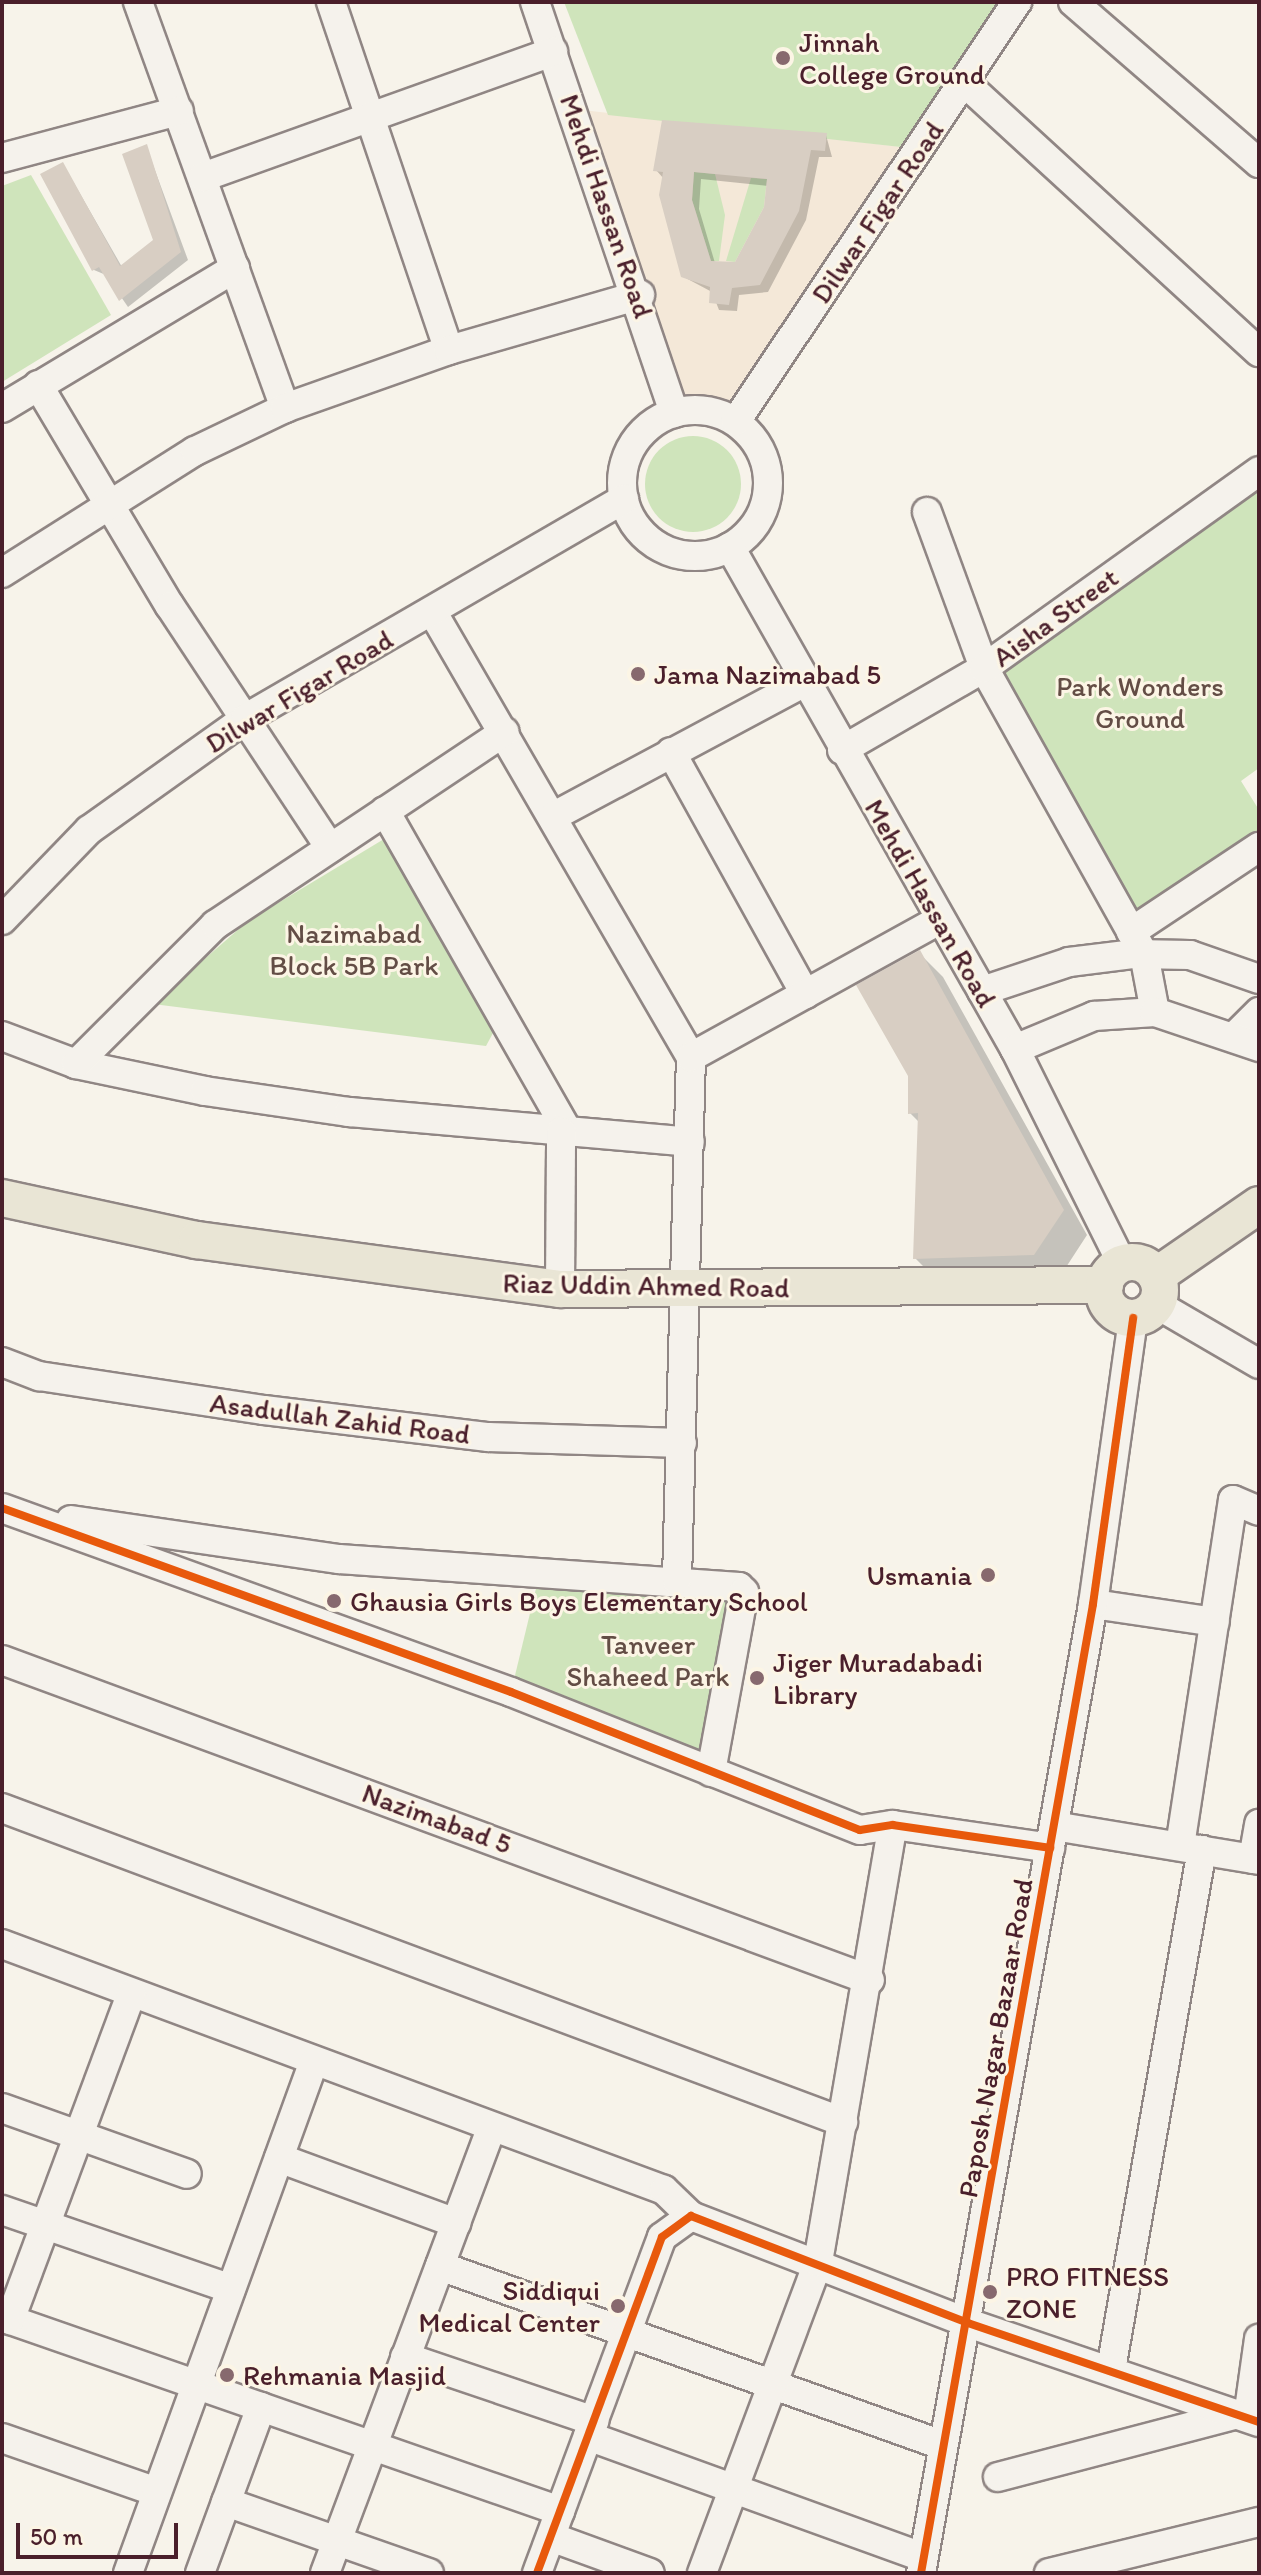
<!DOCTYPE html>
<html>
<head>
<meta charset="utf-8">
<style>
  body { margin:0 }
  #map { position:relative; width:1261px; height:2575px; overflow:hidden; background:#f7f3ea; font-family:Itim,sans-serif }
  div>[style] { position:absolute }
  [style*='--x'] { left:calc(var(--x)*1px); top:calc(var(--y)*1px); width:calc(var(--w)*1px); rotate:calc(var(--a)*1deg) }
  .built>* { inset:0; background:#f4e8d8 }
  .green>* { inset:0; background:#cfe4bb }
  .round { border-radius:50% }
  .shadow>* { inset:0; background:#0003 }
  .building>* { inset:0; background:#d8cec3 }
  .roads { filter:drop-shadow(2px 0 #908684) drop-shadow(-2px 0 #908684) drop-shadow(0 2px #908684) drop-shadow(0 -2px #908684) }
  .minor>* { height:28px; margin:-14px; padding:0 14px; transform-origin:14px; border-radius:14px; background:#f5f2ec }
  .minor>.ring { margin:-14px; padding:0; box-sizing:content-box; background:none; border:28px solid #f5f2ec; border-radius:50% }
  .major>* { height:36px; margin:-18px; padding:0 18px; transform-origin:18px; border-radius:18px; background:#e9e5d5 }
  .major>.ring { margin:-18px; padding:0; box-sizing:content-box; background:none; border:36px solid #e9e5d5; border-radius:50% }
  .cycleway>* { height:8px; margin:-4px; padding:0 4px; transform-origin:4px; border-radius:4px; background:#e8590c }
  .dots>* { width:22px; height:22px; translate:-50% -50%; box-sizing:border-box; border:4px solid #fcf5e5; border-radius:50% }
  span { translate:-50% -50%; white-space:nowrap; text-align:center; line-height:1.15; -webkit-text-stroke:6px #fcf5e5; paint-order:stroke }
  .poi-label { font-size:28px; color:#4a1f2b }
  .left { translate:0 -50%; text-align:left }
  .right { translate:-100% -50%; text-align:right }
  .street-label { font-size:28px; color:#4a1f2b }
  .park-label { font-size:28px; color:#634d45 }
  .frame { position:absolute; inset:0; border:4px solid #4a1f2b; pointer-events:none }
  .scale { position:absolute; left:16px; top:2523px; width:162px; height:36px; box-sizing:border-box; border:4px solid #4a1f2b; border-top:0; padding-left:10px; font-size:24px; line-height:28px; white-space:nowrap; color:#4a1f2b; -webkit-text-stroke:6px #fcf5e5; paint-order:stroke }
</style>
</head>
<body>
<div id="map">
  <div class="built">
    <i style="clip-path:polygon(574px 109px,919px 149px,736px 421px,700px 410px,674px 413px)"></i>
  </div>
  <div class="green">
    <i style="clip-path:polygon(564px 2px,1017px 2px,919px 149px,608px 115px)"></i>
    <i style="clip-path:polygon(694px 172px,715px 174px,725px 215px,719px 261px,711px 261px,692px 200px)"></i>
    <i style="clip-path:polygon(31px 175px,111px 315px,2px 382px,2px 186px)"></i>
    <i style="clip-path:polygon(751px 178px,767px 179px,764px 207px,735px 262px,726px 261px)"></i>
    <i class="round" style="left:645px;top:436px;width:96px;height:96px"></i>
    <i style="clip-path:polygon(1259px 471px,1259px 768px,1241px 781px,1259px 810px,1259px 847px,1131px 932px,984px 668px)"></i>
    <i style="clip-path:polygon(384px 839px,493px 1033px,486px 1046px,153px 1004px,248px 921px)"></i>
    <i style="clip-path:polygon(539px 1576px,744px 1592px,711px 1772px,511px 1692px)"></i>
  </div>
  <div class="shadow">
    <i style="clip-path:polygon(evenodd,826px 135px,832px 157px,819px 157px,806px 220px,768px 292px,739px 295px,737px 311px,719px 310px,712px 292px,682px 276px,664px 179px,656px 170px,826px 135px,701px 179px,768px 186px,766px 208px,736px 264px,715px 263px,699px 209px,701px 179px)"></i>
    <i style="clip-path:polygon(146px 146px,188px 260px,128px 307px,106px 275px,94px 270px,63px 164px,122px 267px,155px 241px)"></i>
    <i style="clip-path:polygon(919px 953px,943px 977px,1087px 1235px,1059px 1278px,939px 1282px,915px 1258px,920px 1123px,910px 1113px)"></i>
  </div>
  <div class="building">
    <i style="clip-path:polygon(evenodd,662px 120px,827px 133px,825px 151px,811px 150px,799px 211px,760px 285px,732px 288px,729px 305px,709px 303px,710px 287px,681px 277px,659px 195px,663px 172px,653px 171px,662px 120px,694px 172px,767px 179px,764px 207px,735px 262px,711px 261px,692px 200px,694px 172px)"></i>
    <i style="clip-path:polygon(147px 144px,181px 252px,119px 301px,99px 267px,92px 271px,40px 174px,63px 162px,120px 266px,153px 240px,122px 154px)"></i>
    <i style="clip-path:polygon(920px 950px,1064px 1210px,1034px 1255px,913px 1259px,918px 1113px,908px 1114px,908px 1076px,856px 985px)"></i>
  </div>
  <div class="roads">
    <div class="minor">
      <i style="--x:138;--y:2;--w:432;--a:70.1"></i>
      <i style="--x:331;--y:2;--w:367;--a:71.3"></i>
      <i style="--x:535;--y:2;--w:434;--a:71.3"></i>
      <i style="--x:1073;--y:2;--w:246;--a:40.9"></i>
      <i style="--x:964;--y:82;--w:400;--a:42.5"></i>
      <i style="--x:2;--y:158;--w:183;--a:-14.9"></i>
      <i style="--x:203;--y:177;--w:372;--a:-19.7"></i>
      <i style="--x:38;--y:385;--w:257;--a:59.2"></i>
      <i style="--x:170;--y:606;--w:290;--a:56.5"></i>
      <i style="--x:2;--y:408;--w:272;--a:-31"></i>
      <i class="ring" style="left:622px;top:410px;width:118px;height:118px"></i>
      <i style="--x:736;--y:421;--w:505;--a:-56.15"></i>
      <i style="--x:927;--y:512;--w:166;--a:69.9"></i>
      <i style="--x:984;--y:668;--w:328;--a:60.8"></i>
      <i style="--x:1144;--y:954;--w:59;--a:79.3"></i>
      <i style="--x:730;--y:547;--w:577;--a:60.42"></i>
      <i style="--x:1015;--y:1049;--w:240;--a:63.5"></i>
      <i style="--x:2;--y:573;--w:228;--a:-32.3"></i>
      <i style="--x:195;--y:451;--w:100;--a:-25.5"></i>
      <i style="--x:285;--y:408;--w:174;--a:-19.5"></i>
      <i style="--x:449;--y:350;--w:199;--a:-16.1"></i>
      <i style="--x:432;--y:611;--w:516;--a:59.86"></i>
      <i style="--x:842;--y:750;--w:164;--a:-30"></i>
      <i style="--x:984;--y:668;--w:338;--a:-35.6"></i>
      <i style="--x:671;--y:752;--w:277;--a:61"></i>
      <i style="--x:385;--y:811;--w:371;--a:60.3"></i>
      <i style="--x:554;--y:816;--w:282;--a:-28.1"></i>
      <i style="--x:2;--y:920;--w:125;--a:-46"></i>
      <i style="--x:89;--y:830;--w:193;--a:-35.5"></i>
      <i style="--x:246;--y:718;--w:437;--a:-30.1"></i>
      <i style="--x:1131;--y:932;--w:154;--a:-33.6"></i>
      <i style="--x:982;--y:991;--w:92;--a:-18.4"></i>
      <i style="--x:1069;--y:962;--w:64;--a:-7.1"></i>
      <i style="--x:1133;--y:954;--w:57;--a:1"></i>
      <i style="--x:1190;--y:955;--w:73;--a:19.2"></i>
      <i style="--x:1236;--y:1035;--w:33;--a:-45"></i>
      <i style="--x:2;--y:1036;--w:79;--a:20.7"></i>
      <i style="--x:76;--y:1064;--w:132;--a:11.8"></i>
      <i style="--x:205;--y:1091;--w:146;--a:8.3"></i>
      <i style="--x:349;--y:1112;--w:342;--a:5"></i>
      <i style="--x:1015;--y:1049;--w:86;--a:-22.7"></i>
      <i style="--x:1094;--y:1016;--w:61;--a:-3.8"></i>
      <i style="--x:1155;--y:1012;--w:110;--a:18.6"></i>
      <i style="--x:76;--y:1064;--w:197;--a:-45"></i>
      <i style="--x:215;--y:925;--w:348;--a:-33.7"></i>
      <i style="--x:560;--y:1289;--w:157;--a:-89.6"></i>
      <i style="--x:1156;--y:1304;--w:119;--a:30.2"></i>
      <i style="--x:2;--y:1362;--w:40;--a:21"></i>
      <i style="--x:39;--y:1376;--w:228;--a:8.6"></i>
      <i style="--x:264;--y:1410;--w:226;--a:6.9"></i>
      <i style="--x:488;--y:1437;--w:194;--a:1.8"></i>
      <i style="--x:2;--y:1508;--w:541;--a:19.87"></i>
      <i style="--x:511;--y:1692;--w:375;--a:21.6"></i>
      <i style="--x:860;--y:1830;--w:33;--a:-9"></i>
      <i style="--x:893;--y:1825;--w:159;--a:8.3"></i>
      <i style="--x:71;--y:1520;--w:271;--a:8.3"></i>
      <i style="--x:339;--y:1559;--w:401;--a:4"></i>
      <i style="--x:739;--y:1587;--w:7;--a:45"></i>
      <i style="--x:744;--y:1592;--w:183;--a:100.4"></i>
      <i style="--x:677;--y:1580;--w:523;--a:-88.47"></i>
      <i style="--x:691;--y:1057;--w:283;--a:-28.9"></i>
      <i style="--x:1093;--y:1604;--w:123;--a:8.4"></i>
      <i style="--x:2;--y:1660;--w:925;--a:20.24"></i>
      <i style="--x:2;--y:1808;--w:898;--a:20.47"></i>
      <i style="--x:1054;--y:1826;--w:208;--a:9.4"></i>
      <i style="--x:1180;--y:1846;--w:350;--a:-81.3"></i>
      <i style="--x:1233;--y:1500;--w:28;--a:23"></i>
      <i style="--x:1253;--y:1859;--w:36;--a:-80"></i>
      <i style="--x:2;--y:1944;--w:706;--a:20.39"></i>
      <i style="--x:664;--y:2190;--w:37;--a:44"></i>
      <i style="--x:2;--y:2108;--w:196;--a:19.6"></i>
      <i style="--x:279;--y:2158;--w:189;--a:20.2"></i>
      <i style="--x:2;--y:2210;--w:242;--a:19"></i>
      <i style="--x:440;--y:2266;--w:533;--a:19.62"></i>
      <i style="--x:2;--y:2317;--w:591;--a:19.17"></i>
      <i style="--x:10;--y:2320;--w:348;--a:-69.6"></i>
      <i style="--x:405;--y:2357;--w:200;--a:18.7"></i>
      <i style="--x:1111;--y:2369;--w:527;--a:-80.06"></i>
      <i style="--x:1248;--y:2417;--w:79;--a:-82"></i>
      <i style="--x:588;--y:2436;--w:356;--a:19.9"></i>
      <i style="--x:2;--y:2438;--w:164;--a:19.2"></i>
      <i style="--x:998;--y:2477;--w:248;--a:-14.7"></i>
      <i style="--x:226;--y:2502;--w:215;--a:19.3"></i>
      <i style="--x:551;--y:2537;--w:105;--a:20"></i>
      <i style="--x:128;--y:2573;--w:542;--a:-70.03"></i>
      <i style="--x:200;--y:2573;--w:177;--a:-69.8"></i>
      <i style="--x:325;--y:2573;--w:475;--a:-69.5"></i>
      <i style="--x:537;--y:2573;--w:358;--a:-69.6"></i>
      <i style="--x:662;--y:2237;--w:36;--a:-36"></i>
      <i style="--x:691;--y:2216;--w:297;--a:21.1"></i>
      <i style="--x:968;--y:2323;--w:307;--a:18.8"></i>
      <i style="--x:702;--y:2573;--w:332;--a:-69.5"></i>
      <i style="--x:818;--y:2262;--w:443;--a:-80.3"></i>
      <i style="--x:921;--y:2573;--w:984;--a:-79.93"></i>
      <i style="--x:1093;--y:1604;--w:289;--a:-82"></i>
      <i style="--x:1049;--y:2573;--w:216;--a:-13.7"></i>
    </div>
    <div class="major">
      <i style="--x:2;--y:1198;--w:199;--a:12.2"></i>
      <i style="--x:197;--y:1240;--w:366;--a:7.7"></i>
      <i style="--x:560;--y:1289;--w:545;--a:-0.42"></i>
      <i class="ring" style="left:1104px;top:1262px;width:20px;height:20px"></i>
      <i style="--x:1156;--y:1276;--w:125;--a:-34.6"></i>
    </div>
  </div>
  <div class="cycleway">
    <i style="--x:2;--y:1508;--w:541;--a:19.87"></i>
    <i style="--x:511;--y:1692;--w:375;--a:21.6"></i>
    <i style="--x:860;--y:1830;--w:33;--a:-9"></i>
    <i style="--x:893;--y:1825;--w:159;--a:8.3"></i>
    <i style="--x:537;--y:2573;--w:358;--a:-69.6"></i>
    <i style="--x:662;--y:2237;--w:36;--a:-36"></i>
    <i style="--x:691;--y:2216;--w:297;--a:21.1"></i>
    <i style="--x:968;--y:2323;--w:307;--a:18.8"></i>
    <i style="--x:921;--y:2573;--w:984;--a:-79.93"></i>
    <i style="--x:1093;--y:1604;--w:289;--a:-82"></i>
  </div>
  <div class="dots">
    <i style="left:783px;top:58px;background:#87696e"></i>
    <i style="left:638px;top:674px;background:#87696e"></i>
    <i style="left:988px;top:1575px;background:#87696e"></i>
    <i style="left:334px;top:1601px;background:#87696e"></i>
    <i style="left:757px;top:1678px;background:#87696e"></i>
    <i style="left:990px;top:2292px;background:#87696e"></i>
    <i style="left:618px;top:2306px;background:#87696e"></i>
    <i style="left:227px;top:2375px;background:#87696e"></i>
  </div>
  <div class="poi-label">
    <span class="left" style="left:799px;top:58px">Jinnah<br>College Ground</span>
    <span class="left" style="left:654px;top:674px">Jama Nazimabad 5</span>
    <span class="right" style="left:972px;top:1575px">Usmania</span>
    <span class="left" style="left:350px;top:1601px">Ghausia Girls Boys Elementary School</span>
    <span class="left" style="left:773px;top:1678px">Jiger Muradabadi<br>Library</span>
    <span class="left" style="left:1006px;top:2292px">PRO FITNESS<br>ZONE</span>
    <span class="right" style="left:600px;top:2306px">Siddiqui<br>Medical Center</span>
    <span class="left" style="left:243px;top:2375px">Rehmania Masjid</span>
  </div>
  <div class="street-label">
    <span style="left:607px;top:206px;rotate:71deg">Mehdi Hassan Road</span>
    <span style="left:877px;top:212px;rotate:-56deg">Dilwar Figar Road</span>
    <span style="left:1055px;top:617px;rotate:-36deg">Aisha Street</span>
    <span style="left:299px;top:691px;rotate:-31deg">Dilwar Figar Road</span>
    <span style="left:931px;top:903px;rotate:60deg">Mehdi Hassan Road</span>
    <span style="left:646px;top:1285px;rotate:1deg">Riaz Uddin Ahmed Road</span>
    <span style="left:340px;top:1418px;rotate:7deg">Asadullah Zahid Road</span>
    <span style="left:437px;top:1818px;rotate:20deg">Nazimabad 5</span>
    <span style="left:995px;top:2038px;rotate:-80deg">Paposh Nagar Bazaar Road</span>
  </div>
  <div class="park-label">
    <span style="left:1140px;top:702px">Park Wonders<br>Ground</span>
    <span style="left:354px;top:949px">Nazimabad<br>Block 5B Park</span>
    <span style="left:648px;top:1660px">Tanveer<br>Shaheed Park</span>
  </div>
  <div class="frame"></div>
  <div class="scale">50 m</div>
</div>
</body>
</html>
